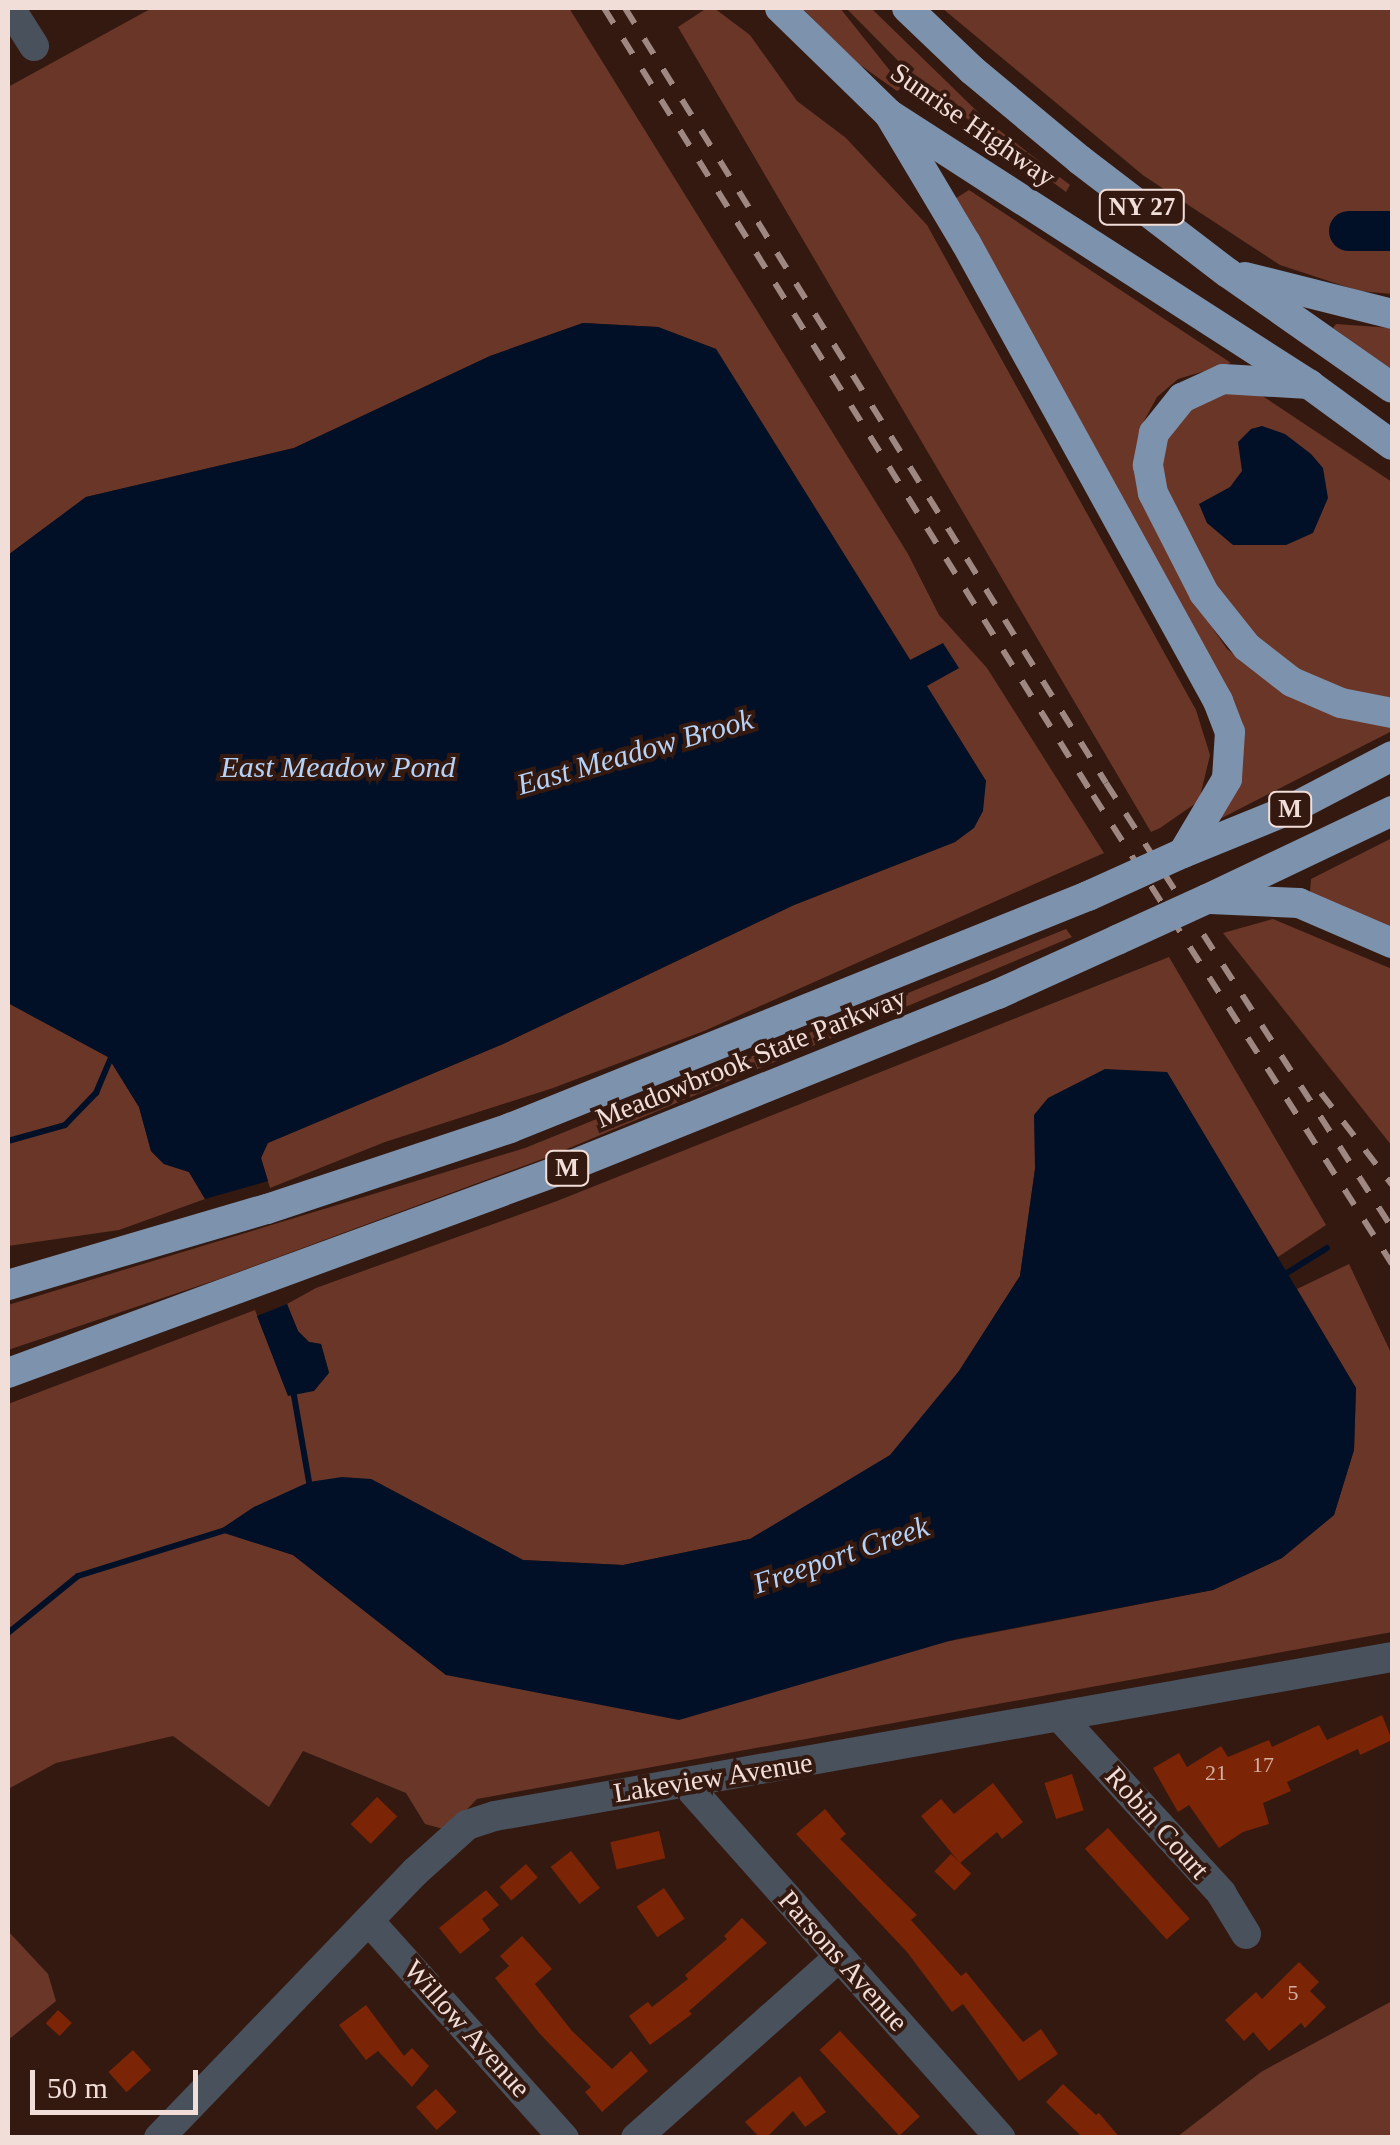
<!DOCTYPE html>
<html>
<head>
<meta charset="utf-8">
<style>
  body { margin:0 }
  #map { position:relative; width:1400px; height:2145px; overflow:hidden; background:#341911; font-family:"Times New Roman",serif }
  div>[style] { position:absolute }
  [style*='--x'] { left:calc(var(--x)*1px); top:calc(var(--y)*1px); width:calc(var(--w)*1px); rotate:calc(var(--a)*1deg) }
  .green>* { inset:0; background:#6a3627 }
  .water>* { inset:0; background:#011026 }
  .stream>* { height:6px; margin:-3px; padding:0 3px; transform-origin:3px; border-radius:3px; background:#011026 }
  .river>* { height:40px; margin:-20px; padding:0 20px; transform-origin:20px; border-radius:20px; background:#011026 }
  .building>* { inset:0; background:#7b2406; transform-origin:0 0 }
  .minor>* { height:30px; margin:-15px; padding:0 15px; transform-origin:15px; border-radius:15px; background:#48515c }
  .highway>* { height:30px; margin:-15px; padding:0 15px; transform-origin:15px; border-radius:15px; background:#7d92ad }
  .rail>* { height:6px; margin-top:-3px; transform-origin:0; background:repeating-linear-gradient(90deg,#9f8881 0 18px,transparent 0 36px) }
  .highway-bridge>* { height:30px; margin:-15px; padding:0 15px; transform-origin:15px; border-radius:15px; background:#7d92ad }
  span { translate:-50% -50%; white-space:nowrap; text-align:center; line-height:1.15; -webkit-text-stroke:8px #341911; paint-order:stroke }
  .number-label { font-size:22px; color:#d4b0a4 }
  .number-label span { -webkit-text-stroke-width:0 }
  .shield-label span { padding:2px 8px; background:#341911; border:2px solid; border-radius:8px; -webkit-text-stroke-width:0 }
  .shield-label { font-size:25px; color:#f2ded8; font-weight:700 }
  .street-label { font-size:28px; color:#f2ded8 }
  .water-label { font-size:30px; color:#b5d3f9; font-style:italic }
  .frame { position:absolute; inset:0; border:10px solid #f2ded8; pointer-events:none }
  .scale { position:absolute; left:30px; top:2070px; width:168px; height:45px; box-sizing:border-box; border:5px solid #f2ded8; border-top:0; padding-left:12px; font-size:30px; line-height:35px; white-space:nowrap; color:#f2ded8; -webkit-text-stroke:8px #341911; paint-order:stroke }
</style>
</head>
<body>
<div id="map">
  <div class="green">
    <i style="clip-path:polygon(152px 8px,569px 8px,908px 554px,939px 615px,987px 668px,1104px 853px,704px 1031px,553px 1088px,385px 1142px,270px 1188px,261px 1158px,267px 1143px,503px 1044px,794px 905px,955px 842px,986px 781px,926px 685px,959px 668px,911px 661px,716px 349px,658px 327px,583px 323px,490px 356px,294px 448px,86px 497px,8px 555px,8px 87px)"></i>
    <i style="clip-path:polygon(707px 8px,714px 8px,750px 35px,797px 101px,846px 138px,927px 225px,1196px 710px,1210px 755px,1199px 801px,1160px 828px,1151px 832px,678px 27px)"></i>
    <i style="clip-path:polygon(802px 8px,840px 8px,903px 87px,897px 91px,853px 60px)"></i>
    <i style="clip-path:polygon(846px 8px,871px 8px,986px 120px,1070px 185px,1066px 192px,924px 87px)"></i>
    <i style="clip-path:polygon(942px 8px,1392px 8px,1392px 294px,1359px 291px,1280px 265px,1144px 176px)"></i>
    <i style="clip-path:polygon(969px 190px,1231px 363px,1178px 379px,1157px 397px,1144px 421px,1136px 459px,1201px 611px,1227px 649px,1283px 693px,1390px 722px,1392px 731px,1212px 823px,1238px 765px,953px 200px)"></i>
    <i style="clip-path:polygon(1336px 324px,1392px 328px,1392px 370px,1333px 328px)"></i>
    <i style="clip-path:polygon(1242px 387px,1264px 397px,1392px 482px,1392px 698px,1357px 697px,1272px 659px,1225px 609px,1157px 467px,1165px 429px,1192px 400px)"></i>
    <i style="clip-path:polygon(1392px 838px,1392px 930px,1310px 892px,1311px 879px)"></i>
    <i style="clip-path:polygon(1273px 919px,1392px 969px,1392px 1146px,1223px 933px)"></i>
    <i style="clip-path:polygon(1066px 929px,1072px 937px,548px 1157px,219px 1279px,8px 1350px,8px 1305px,525px 1148px)"></i>
    <i style="clip-path:polygon(1169px 957px,1326px 1225px,1278px 1257px,1167px 1072px,1035px 1115px,1035px 1169px,1020px 1276px,959px 1371px,892px 1459px,750px 1539px,623px 1565px,523px 1560px,371px 1479px,254px 1507px,219px 1531px,293px 1555px,446px 1675px,950px 1641px,1213px 1590px,1282px 1558px,1334px 1515px,1354px 1450px,1356px 1388px,1297px 1289px,1349px 1264px,1392px 1355px,1392px 1632px,477px 1799px,447px 1830px,425px 1824px,406px 1793px,303px 1751px,269px 1807px,173px 1736px,56px 1763px,8px 1789px,8px 1404px,255px 1310px,288px 1395px,329px 1372px,321px 1344px,309px 1342px,298px 1331px,287px 1304px,316px 1288px,557px 1201px)"></i>
    <i style="clip-path:polygon(8px 1003px,108px 1057px,139px 1107px,151px 1151px,164px 1164px,189px 1172px,205px 1199px,119px 1230px,8px 1246px)"></i>
    <i style="clip-path:polygon(8px 1931px,48px 1974px,56px 2001px,8px 2040px)"></i>
    <i style="clip-path:polygon(1392px 2001px,1392px 2137px,1177px 2137px,1261px 2072px)"></i>
  </div>
  <div class="water">
    <i style="clip-path:polygon(583px 323px,658px 327px,716px 349px,910px 660px,943px 643px,959px 668px,927px 686px,986px 781px,983px 811px,974px 828px,955px 842px,794px 905px,503px 1044px,268px 1143px,261px 1158px,268px 1181px,205px 1199px,189px 1172px,164px 1164px,151px 1151px,139px 1107px,108px 1057px,8px 1003px,8px 555px,86px 497px,294px 448px,490px 356px)"></i>
    <i style="clip-path:polygon(1262px 426px,1285px 434px,1311px 454px,1323px 468px,1328px 498px,1313px 533px,1286px 545px,1233px 545px,1207px 523px,1199px 504px,1230px 487px,1242px 471px,1238px 442px,1251px 429px)"></i>
    <i style="clip-path:polygon(1105px 1069px,1167px 1072px,1356px 1388px,1354px 1450px,1334px 1515px,1282px 1558px,1213px 1590px,956px 1639px,679px 1720px,446px 1675px,293px 1555px,218px 1531px,254px 1507px,309px 1482px,342px 1477px,371px 1479px,523px 1560px,623px 1565px,750px 1539px,890px 1455px,959px 1371px,1020px 1276px,1035px 1169px,1034px 1115px,1048px 1098px)"></i>
    <i style="clip-path:polygon(287px 1304px,298px 1331px,309px 1342px,321px 1344px,329px 1373px,314px 1391px,288px 1396px,257px 1316px)"></i>
  </div>
  <div class="stream">
    <i style="--x:8;--y:1141;--w:59;--a:-15.7"></i>
    <i style="--x:65;--y:1125;--w:45;--a:-45.9"></i>
    <i style="--x:96;--y:1093;--w:43;--a:-67"></i>
    <i style="--x:1282;--y:1276;--w:53;--a:-31.9"></i>
    <i style="--x:293;--y:1390;--w:93;--a:80.1"></i>
    <i style="--x:8;--y:1633;--w:90;--a:-39.2"></i>
    <i style="--x:78;--y:1576;--w:155;--a:-17.3"></i>
  </div>
  <div class="river">
    <i style="--x:1349;--y:231;--w:43;--a:0"></i>
  </div>
  <div class="building">
    <i style="clip-path:polygon(1382px 1715px,1392px 1740px,1360px 1755px,1358px 1749px,1287px 1782px,1291px 1791px,1263px 1803px,1269px 1824px,1243px 1832px,1219px 1848px,1189px 1805px,1178px 1812px,1153px 1768px,1179px 1753px,1187px 1767px,1221px 1746px,1228px 1757px,1269px 1740px,1272px 1747px,1319px 1725px,1327px 1740px)"></i>
    <i style="left:1072px;top:1774px;width:38px;height:29px;rotate:72deg"></i>
    <i style="clip-path:polygon(993px 1783px,1023px 1822px,1002px 1839px,997px 1832px,960px 1863px,921px 1816px,941px 1799px,954px 1814px)"></i>
    <i style="left:377px;top:1797px;width:28px;height:38px;rotate:44deg"></i>
    <i style="clip-path:polygon(825px 1809px,846px 1834px,840px 1839px,917px 1915px,911px 1920px,961px 1976px,966px 1972px,1023px 2042px,1041px 2029px,1058px 2054px,1019px 2081px,963px 2004px,952px 2012px,907px 1952px,796px 1834px)"></i>
    <i style="left:1108px;top:1828px;width:122px;height:31px;rotate:48deg"></i>
    <i style="left:659px;top:1831px;width:28px;height:50px;rotate:77deg"></i>
    <i style="left:571px;top:1851px;width:47px;height:26px;rotate:52deg"></i>
    <i style="left:951px;top:1854px;width:28px;height:24px;rotate:44deg"></i>
    <i style="left:526px;top:1864px;width:18px;height:35px;rotate:49deg"></i>
    <i style="left:664px;top:1888px;width:37px;height:33px;rotate:56deg"></i>
    <i style="clip-path:polygon(486px 1890px,499px 1905px,482px 1919px,490px 1930px,460px 1954px,439px 1928px)"></i>
    <i style="clip-path:polygon(742px 1918px,767px 1943px,689px 2011px,692px 2014px,650px 2045px,629px 2016px,648px 2002px,652px 2007px,688px 1979px,685px 1975px,727px 1939px,724px 1936px)"></i>
    <i style="clip-path:polygon(522px 1936px,552px 1969px,535px 1984px,572px 2031px,612px 2069px,631px 2051px,648px 2071px,602px 2112px,585px 2092px,591px 2087px,540px 2034px,495px 1978px,509px 1966px,500px 1956px)"></i>
    <i style="clip-path:polygon(1299px 1962px,1319px 1982px,1310px 1991px,1326px 2007px,1305px 2028px,1301px 2023px,1269px 2051px,1253px 2032px,1244px 2041px,1225px 2020px,1256px 1992px,1262px 1999px)"></i>
    <i style="clip-path:polygon(366px 2005px,404px 2056px,412px 2048px,429px 2066px,412px 2087px,378px 2051px,366px 2060px,339px 2025px)"></i>
    <i style="left:58px;top:2010px;width:19px;height:18px;rotate:43deg"></i>
    <i style="left:840px;top:2031px;width:117px;height:28px;rotate:47deg"></i>
    <i style="left:133px;top:2050px;width:27px;height:33px;rotate:48deg"></i>
    <i style="clip-path:polygon(800px 2076px,826px 2112px,805px 2127px,793px 2111px,766px 2138px,760px 2138px,745px 2122px)"></i>
    <i style="clip-path:polygon(1063px 2084px,1096px 2115px,1099px 2113px,1120px 2138px,1083px 2138px,1046px 2102px)"></i>
    <i style="left:436px;top:2089px;width:31px;height:27px;rotate:48deg"></i>
  </div>
  <div class="minor">
    <i style="--x:10;--y:8;--w:45;--a:57.7"></i>
    <i style="--x:1060;--y:1717;--w:239;--a:47.5"></i>
    <i style="--x:1221;--y:1893;--w:48;--a:58.6"></i>
    <i style="--x:687;--y:1785;--w:472;--a:48.4"></i>
    <i style="--x:369;--y:1921;--w:292;--a:48.1"></i>
    <i style="--x:159;--y:2138;--w:369;--a:-46.1"></i>
    <i style="--x:415;--y:1872;--w:70;--a:-42.1"></i>
    <i style="--x:467;--y:1825;--w:29;--a:-18"></i>
    <i style="--x:495;--y:1816;--w:911;--a:-10.05"></i>
    <i style="--x:636;--y:2138;--w:272;--a:-41.7"></i>
  </div>
  <div class="highway">
    <i style="--x:780;--y:8;--w:152;--a:44.2"></i>
    <i style="--x:889;--y:114;--w:501;--a:32.77"></i>
    <i style="--x:1310;--y:385;--w:102;--a:36.2"></i>
    <i style="--x:907;--y:8;--w:90;--a:43.6"></i>
    <i style="--x:972;--y:70;--w:141;--a:39.8"></i>
    <i style="--x:1080;--y:160;--w:186;--a:37.4"></i>
    <i style="--x:1228;--y:273;--w:200;--a:35"></i>
    <i style="--x:889;--y:114;--w:150;--a:59.2"></i>
    <i style="--x:966;--y:243;--w:523;--a:61.18"></i>
    <i style="--x:1218;--y:701;--w:33;--a:69"></i>
    <i style="--x:1230;--y:732;--w:47;--a:93.7"></i>
    <i style="--x:1227;--y:779;--w:86;--a:120.7"></i>
    <i style="--x:1245;--y:277;--w:152;--a:14.1"></i>
    <i style="--x:1309;--y:384;--w:86;--a:-176.7"></i>
    <i style="--x:1223;--y:379;--w:45;--a:155.1"></i>
    <i style="--x:1182;--y:398;--w:45;--a:128.7"></i>
    <i style="--x:1154;--y:433;--w:33;--a:101"></i>
    <i style="--x:1148;--y:465;--w:28;--a:80"></i>
    <i style="--x:1153;--y:493;--w:112;--a:63"></i>
    <i style="--x:1204;--y:593;--w:69;--a:51.5"></i>
    <i style="--x:1247;--y:647;--w:57;--a:37.9"></i>
    <i style="--x:1292;--y:682;--w:53;--a:23.2"></i>
    <i style="--x:1341;--y:703;--w:52;--a:11.1"></i>
    <i style="--x:1183;--y:853;--w:119;--a:-22.2"></i>
    <i style="--x:1293;--y:808;--w:112;--a:-27.7"></i>
    <i style="--x:1207;--y:899;--w:205;--a:-25.4"></i>
    <i style="--x:1210;--y:899;--w:89;--a:2.6"></i>
    <i style="--x:1299;--y:903;--w:101;--a:23.3"></i>
    <i style="--x:8;--y:1285;--w:270;--a:-16.4"></i>
    <i style="--x:267;--y:1209;--w:256;--a:-18.4"></i>
    <i style="--x:510;--y:1128;--w:623;--a:-21.87"></i>
    <i style="--x:8;--y:1373;--w:588;--a:-20.19"></i>
    <i style="--x:560;--y:1170;--w:472;--a:-21.9"></i>
    <i style="--x:998;--y:994;--w:131;--a:-24.4"></i>
  </div>
  <div class="rail">
    <i style="--x:604;--y:8;--w:927;--a:58.15"></i>
    <i style="--x:1093;--y:795;--w:556;--a:57.48"></i>
    <i style="--x:625;--y:8;--w:912;--a:58.17"></i>
    <i style="--x:1106;--y:783;--w:529;--a:57.27"></i>
    <i style="--x:1321;--y:1093;--w:116;--a:52.3"></i>
  </div>
  <div class="highway-bridge">
    <i style="--x:1088;--y:896;--w:104;--a:-24.4"></i>
    <i style="--x:1117;--y:940;--w:99;--a:-24.5"></i>
  </div>
  <div class="number-label">
    <span style="left:1263px;top:1765px">17</span>
    <span style="left:1216px;top:1773px">21</span>
    <span style="left:1293px;top:1993px">5</span>
  </div>
  <div class="shield-label">
    <span style="left:1142px;top:207px">NY 27</span>
    <span style="left:1290px;top:809px">M</span>
    <span style="left:567px;top:1168px">M</span>
  </div>
  <div class="street-label">
    <span style="left:973px;top:125px;rotate:35deg">Sunrise Highway</span>
    <span style="left:751px;top:1058px;rotate:-22deg">Meadowbrook State Parkway</span>
    <span style="left:713px;top:1778px;rotate:-9deg">Lakeview Avenue</span>
    <span style="left:1157px;top:1823px;rotate:48deg">Robin Court</span>
    <span style="left:843px;top:1961px;rotate:48deg">Parsons Avenue</span>
    <span style="left:467px;top:2029px;rotate:48deg">Willow Avenue</span>
  </div>
  <div class="water-label">
    <span style="left:635px;top:752px;rotate:-16deg">East Meadow Brook</span>
    <span style="left:338px;top:767px">East Meadow Pond</span>
    <span style="left:841px;top:1555px;rotate:-19deg">Freeport Creek</span>
  </div>
  <div class="frame"></div>
  <div class="scale">50 m</div>
</div>
</body>
</html>
